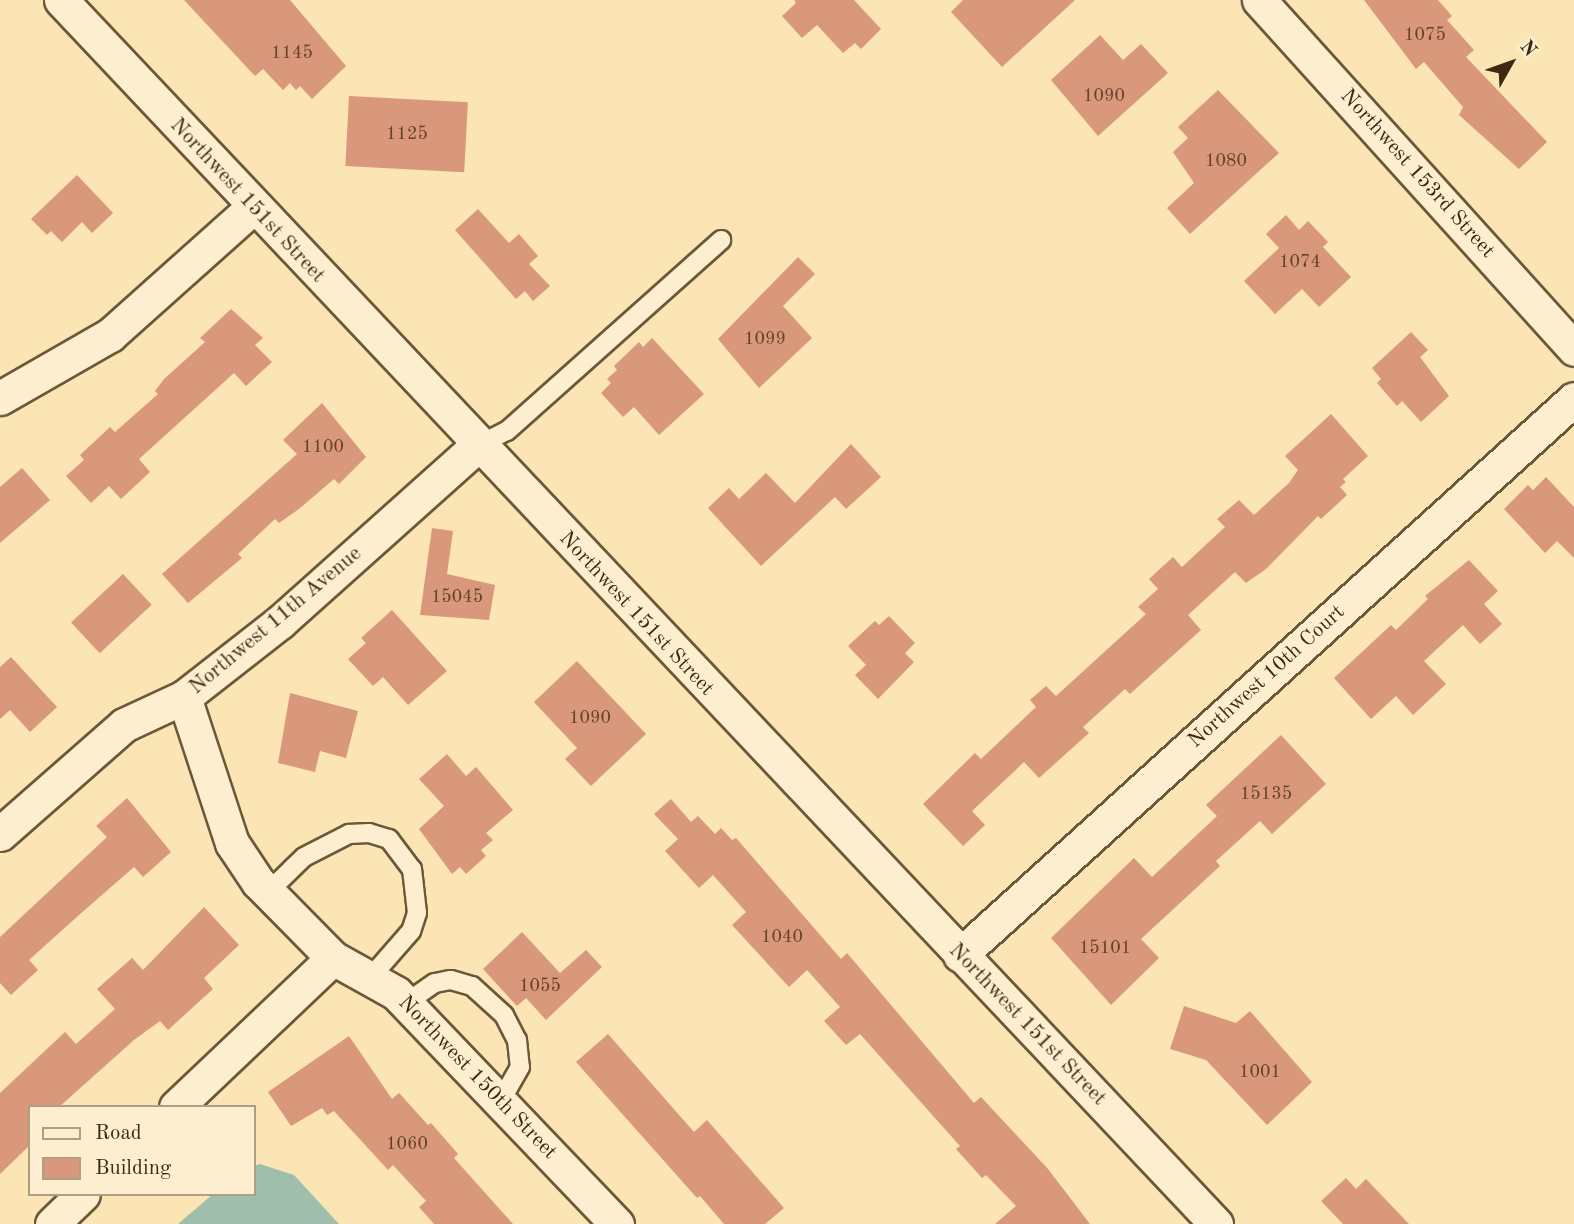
<!DOCTYPE html>
<html>
<head>
<meta charset="utf-8">
<style>
  body { margin:0 }
  #map { position:relative; width:1574px; height:1224px; overflow:hidden; background:#fbe5b4; font-family:"Old Standard TT",serif }
  div>[style] { position:absolute }
  [style*='--x'] { left:calc(var(--x)*1px); top:calc(var(--y)*1px); width:calc(var(--w)*1px); rotate:calc(var(--a)*1deg) }
  .water>* { inset:0; background:#9fbfac }
  .building>* { inset:0; background:#d9977b; transform-origin:0 0 }
  .roads { filter:drop-shadow(2px 0 #6c5839) drop-shadow(-2px 0 #6c5839) drop-shadow(0 2px #6c5839) drop-shadow(0 -2px #6c5839) }
  .service>* { height:18px; margin:-9px; padding:0 9px; transform-origin:9px; border-radius:9px; background:#fceece }
  .minor>* { height:33px; margin:-16.5px; padding:0 16.5px; transform-origin:16.5px; border-radius:16.5px; background:#fceece }
  span { translate:-50% -50%; white-space:nowrap; text-align:center; line-height:1.15; -webkit-text-stroke:5px #fceece; paint-order:stroke }
  .number-label { font-size:18px; color:#63442b }
  .number-label span { -webkit-text-stroke-width:0 }
  .street-label { font-size:21px; color:#3c2910 }
  .legend { position:absolute; left:28px; top:1105px; width:228px; height:91px; box-sizing:border-box; background:#fceece; border:2px solid #af9f82; margin:0; padding:9px 12px; list-style:none; font-size:21px; color:#3c2910 }
  .legend li { display:flex; align-items:center; gap:14px; height:35px }
  .legend b { width:35px; border:2px solid #af9f82 }
  .north { position:absolute; left:1476px; top:28px; width:70px; height:70px; -webkit-text-stroke:5px #fceece; paint-order:stroke; rotate:50deg; font-size:19px; font-weight:700; line-height:28px; text-align:center; color:#3c2910 }
  .north::after { content:''; display:block; margin:auto; width:24px; height:32px; background:#3c2910; clip-path:polygon(50% 0,100% 100%,50% 72%,0 100%) }
</style>
</head>
<body>
<div id="map">
  <div class="water">
    <i style="clip-path:polygon(260px 1164px,294px 1175px,339px 1224px,178px 1224px,213px 1194px,254px 1194px,254px 1166px)"></i>
  </div>
  <div class="building">
    <i style="clip-path:polygon(184px 0,290px 0,346px 66px,312px 99px,300px 86px,296px 90px,290px 83px,283px 90px,263px 69px,255px 76px)"></i>
    <i style="clip-path:polygon(794px 0,854px 0,881px 29px,861px 49px,855px 43px,843px 53px,817px 25px,802px 38px,782px 16px,796px 3px)"></i>
    <i style="clip-path:polygon(963px 0,1075px 0,1002px 67px,951px 12px)"></i>
    <i style="clip-path:polygon(1364px 0,1438px 0,1452px 16px,1447px 20px,1474px 50px,1466px 57px,1547px 142px,1519px 169px,1459px 115px,1463px 107px,1424px 62px,1416px 69px)"></i>
    <i style="clip-path:polygon(1100px 35px,1123px 60px,1141px 44px,1168px 73px,1098px 136px,1051px 80px)"></i>
    <i style="clip-path:polygon(1218px 90px,1279px 153px,1190px 234px,1167px 208px,1194px 183px,1173px 152px,1188px 138px,1178px 127px)"></i>
    <i style="left:349px;top:96px;width:119px;height:70px;rotate:3deg"></i>
    <i style="clip-path:polygon(77px 175px,113px 213px,92px 233px,82px 222px,62px 242px,51px 231px,47px 235px,31px 219px)"></i>
    <i style="clip-path:polygon(478px 209px,509px 243px,519px 234px,538px 256px,529px 264px,550px 286px,533px 301px,525px 291px,516px 299px,455px 230px)"></i>
    <i style="clip-path:polygon(1286px 215px,1299px 230px,1308px 221px,1328px 242px,1323px 247px,1351px 277px,1319px 307px,1302px 289px,1275px 314px,1244px 281px,1279px 248px,1266px 234px)"></i>
    <i style="clip-path:polygon(798px 257px,815px 274px,783px 306px,812px 338px,759px 388px,718px 339px)"></i>
    <i style="clip-path:polygon(231px 309px,263px 338px,255px 345px,272px 362px,246px 386px,234px 373px,139px 459px,150px 472px,121px 499px,109px 486px,91px 503px,66px 476px,84px 460px,80px 455px,110px 427px,115px 432px,158px 394px,155px 391px,164px 379px,205px 342px,200px 338px)"></i>
    <i style="clip-path:polygon(1411px 332px,1428px 350px,1420px 357px,1449px 396px,1421px 422px,1402px 401px,1397px 406px,1377px 383px,1381px 379px,1372px 368px)"></i>
    <i style="clip-path:polygon(652px 338px,704px 394px,659px 435px,634px 407px,623px 417px,601px 393px,611px 383px,607px 379px,617px 370px,614px 366px,639px 342px,643px 347px)"></i>
    <i style="clip-path:polygon(322px 403px,366px 457px,339px 484px,334px 479px,299px 509px,279px 523px,275px 519px,238px 554px,242px 558px,188px 603px,162px 574px,297px 454px,283px 440px)"></i>
    <i style="clip-path:polygon(1331px 414px,1368px 456px,1343px 479px,1346px 482px,1340px 487px,1347px 495px,1321px 519px,1318px 516px,1266px 569px,1246px 583px,1235px 572px,1188px 615px,1201px 630px,1130px 694px,1125px 689px,1083px 727px,1089px 733px,1039px 778px,1024px 762px,972px 811px,985px 825px,963px 846px,923px 804px,975px 753px,981px 759px,1036px 707px,1030px 700px,1046px 686px,1056px 696px,1146px 614px,1138px 607px,1158px 589px,1149px 579px,1173px 557px,1182px 567px,1225px 527px,1217px 519px,1239px 500px,1254px 515px,1289px 483px,1298px 470px,1285px 456px)"></i>
    <i style="clip-path:polygon(851px 444px,881px 477px,846px 509px,835px 497px,761px 566px,708px 508px,729px 488px,739px 499px,766px 473px,795px 503px)"></i>
    <i style="clip-path:polygon(22px 468px,50px 500px,0 543px,0 487px)"></i>
    <i style="clip-path:polygon(1546px 477px,1574px 507px,1574px 558px,1557px 541px,1545px 553px,1504px 509px,1528px 485px,1533px 490px)"></i>
    <i style="clip-path:polygon(432px 528px,453px 531px,447px 574px,495px 585px,489px 620px,420px 615px)"></i>
    <i style="clip-path:polygon(1469px 560px,1498px 591px,1484px 604px,1502px 624px,1480px 644px,1463px 625px,1424px 661px,1446px 684px,1413px 715px,1396px 696px,1371px 719px,1334px 678px,1391px 625px,1396px 630px,1428px 599px,1425px 596px)"></i>
    <i style="left:123px;top:574px;width:42px;height:71px;rotate:47deg"></i>
    <i style="clip-path:polygon(392px 610px,447px 671px,408px 705px,383px 677px,373px 686px,348px 659px,366px 643px,361px 638px)"></i>
    <i style="clip-path:polygon(889px 616px,915px 643px,905px 653px,914px 662px,878px 699px,855px 675px,866px 665px,848px 646px,875px 621px,879px 625px)"></i>
    <i style="clip-path:polygon(11px 657px,57px 707px,30px 732px,10px 710px,0 719px,0 667px)"></i>
    <i style="clip-path:polygon(577px 661px,646px 734px,591px 786px,565px 759px,577px 748px,534px 702px)"></i>
    <i style="clip-path:polygon(290px 693px,358px 711px,346px 758px,320px 751px,315px 772px,278px 763px)"></i>
    <i style="clip-path:polygon(1281px 735px,1326px 784px,1272px 834px,1260px 821px,1216px 861px,1220px 866px,1141px 939px,1159px 958px,1111px 1005px,1051px 938px,1134px 858px,1152px 877px,1217px 816px,1206px 805px)"></i>
    <i style="clip-path:polygon(447px 754px,466px 776px,476px 767px,513px 810px,486px 833px,493px 840px,481px 850px,486px 856px,466px 874px,460px 867px,452px 874px,419px 829px,444px 806px,419px 779px)"></i>
    <i style="clip-path:polygon(127px 798px,171px 852px,143px 877px,134px 867px,79px 915px,29px 960px,38px 970px,11px 995px,0 983px,0 937px,107px 837px,96px 826px)"></i>
    <i style="clip-path:polygon(671px 799px,691px 822px,698px 816px,715px 834px,721px 828px,732px 840px,736px 838px,841px 959px,847px 953px,974px 1103px,981px 1097px,1048px 1169px,1090px 1224px,995px 1224px,1016px 1206px,986px 1175px,982px 1178px,956px 1149px,960px 1146px,860px 1034px,846px 1045px,824px 1021px,840px 1007px,807px 970px,789px 987px,732px 925px,746px 912px,713px 875px,699px 888px,665px 851px,678px 839px,654px 814px)"></i>
    <i style="clip-path:polygon(204px 907px,239px 945px,204px 978px,213px 989px,168px 1030px,160px 1021px,134px 1040px,59px 1107px,30px 1107px,30px 1145px,0 1174px,0 1093px,65px 1032px,76px 1044px,115px 1009px,97px 989px,132px 958px,143px 970px)"></i>
    <i style="clip-path:polygon(522px 932px,560px 973px,586px 950px,602px 967px,546px 1020px,526px 998px,517px 1006px,483px 969px)"></i>
    <i style="clip-path:polygon(1184px 1006px,1236px 1023px,1250px 1011px,1312px 1082px,1267px 1125px,1206px 1060px,1170px 1049px)"></i>
    <i style="clip-path:polygon(608px 1034px,694px 1132px,707px 1120px,784px 1208px,765px 1224px,724px 1224px,700px 1196px,697px 1198px,576px 1062px)"></i>
    <i style="clip-path:polygon(349px 1036px,392px 1099px,399px 1093px,428px 1125px,431px 1123px,458px 1154px,454px 1158px,513px 1224px,434px 1224px,419px 1207px,426px 1201px,393px 1165px,388px 1170px,334px 1111px,327px 1115px,322px 1108px,291px 1126px,268px 1092px)"></i>
    <i style="clip-path:polygon(1346px 1178px,1356px 1189px,1366px 1179px,1409px 1224px,1343px 1224px,1321px 1201px)"></i>
  </div>
  <div class="roads">
    <div class="service">
      <i style="--x:477;--y:446;--w:34;--a:-27"></i>
      <i style="--x:507;--y:431;--w:287;--a:-41.7"></i>
      <i style="--x:268;--y:892;--w:50;--a:-44.2"></i>
      <i style="--x:304;--y:857;--w:51;--a:-27.1"></i>
      <i style="--x:349;--y:834;--w:20;--a:-3"></i>
      <i style="--x:369;--y:833;--w:21;--a:17"></i>
      <i style="--x:389;--y:839;--w:38;--a:53"></i>
      <i style="--x:412;--y:869;--w:44;--a:83.5"></i>
      <i style="--x:417;--y:913;--w:19;--a:108"></i>
      <i style="--x:411;--y:931;--w:62;--a:131.1"></i>
      <i style="--x:406;--y:1003;--w:35;--a:-35"></i>
      <i style="--x:435;--y:983;--w:16;--a:-11"></i>
      <i style="--x:451;--y:980;--w:22;--a:16"></i>
      <i style="--x:472;--y:986;--w:43;--a:42.2"></i>
      <i style="--x:504;--y:1015;--w:28;--a:63"></i>
      <i style="--x:517;--y:1040;--w:27;--a:84"></i>
      <i style="--x:520;--y:1067;--w:40;--a:119.7"></i>
    </div>
    <div class="minor">
      <i style="--x:61;--y:0;--w:1683;--a:46.66"></i>
      <i style="--x:1259;--y:0;--w:470;--a:47.9"></i>
      <i style="--x:0;--y:398;--w:127;--a:-29.8"></i>
      <i style="--x:110;--y:335;--w:191;--a:-41.8"></i>
      <i style="--x:184;--y:697;--w:154;--a:71.8"></i>
      <i style="--x:232;--y:843;--w:47;--a:56.3"></i>
      <i style="--x:258;--y:882;--w:107;--a:45.4"></i>
      <i style="--x:333;--y:958;--w:72;--a:29.1"></i>
      <i style="--x:396;--y:993;--w:320;--a:46.3"></i>
      <i style="--x:0;--y:834;--w:165;--a:-41.3"></i>
      <i style="--x:124;--y:725;--w:66;--a:-25"></i>
      <i style="--x:184;--y:697;--w:122;--a:-38"></i>
      <i style="--x:280;--y:622;--w:264;--a:-41.8"></i>
      <i style="--x:960;--y:955;--w:828;--a:-42.16"></i>
      <i style="--x:176;--y:1107;--w:216;--a:-43.5"></i>
      <i style="--x:52;--y:1224;--w:43;--a:-44.1"></i>
    </div>
  </div>
  <div class="number-label">
    <span style="left:1425px;top:35px">1075</span>
    <span style="left:292px;top:53px">1145</span>
    <span style="left:1104px;top:96px">1090</span>
    <span style="left:407px;top:134px">1125</span>
    <span style="left:1226px;top:161px">1080</span>
    <span style="left:1300px;top:262px">1074</span>
    <span style="left:765px;top:339px">1099</span>
    <span style="left:323px;top:447px">1100</span>
    <span style="left:457px;top:597px">15045</span>
    <span style="left:590px;top:718px">1090</span>
    <span style="left:1266px;top:794px">15135</span>
    <span style="left:782px;top:937px">1040</span>
    <span style="left:1105px;top:948px">15101</span>
    <span style="left:540px;top:986px">1055</span>
    <span style="left:1260px;top:1072px">1001</span>
    <span style="left:407px;top:1144px">1060</span>
  </div>
  <div class="street-label">
    <span style="left:1417px;top:174px;rotate:48deg">Northwest 153rd Street</span>
    <span style="left:247px;top:201px;rotate:47deg">Northwest 151st Street</span>
    <span style="left:636px;top:614px;rotate:47deg">Northwest 151st Street</span>
    <span style="left:276px;top:621px;rotate:-40deg">Northwest 11th Avenue</span>
    <span style="left:1267px;top:677px;rotate:-42deg">Northwest 10th Court</span>
    <span style="left:1027px;top:1025px;rotate:46deg">Northwest 151st Street</span>
    <span style="left:477px;top:1078px;rotate:46deg">Northwest 150th Street</span>
  </div>
  <ul class="legend">
  <li><b style="height:9px;background:#fceece"></b>Road</li>
  <li><b style="height:19px;background:#d9977b"></b>Building</li>
  </ul>
  <div class="north">N</div>
</div>
</body>
</html>
